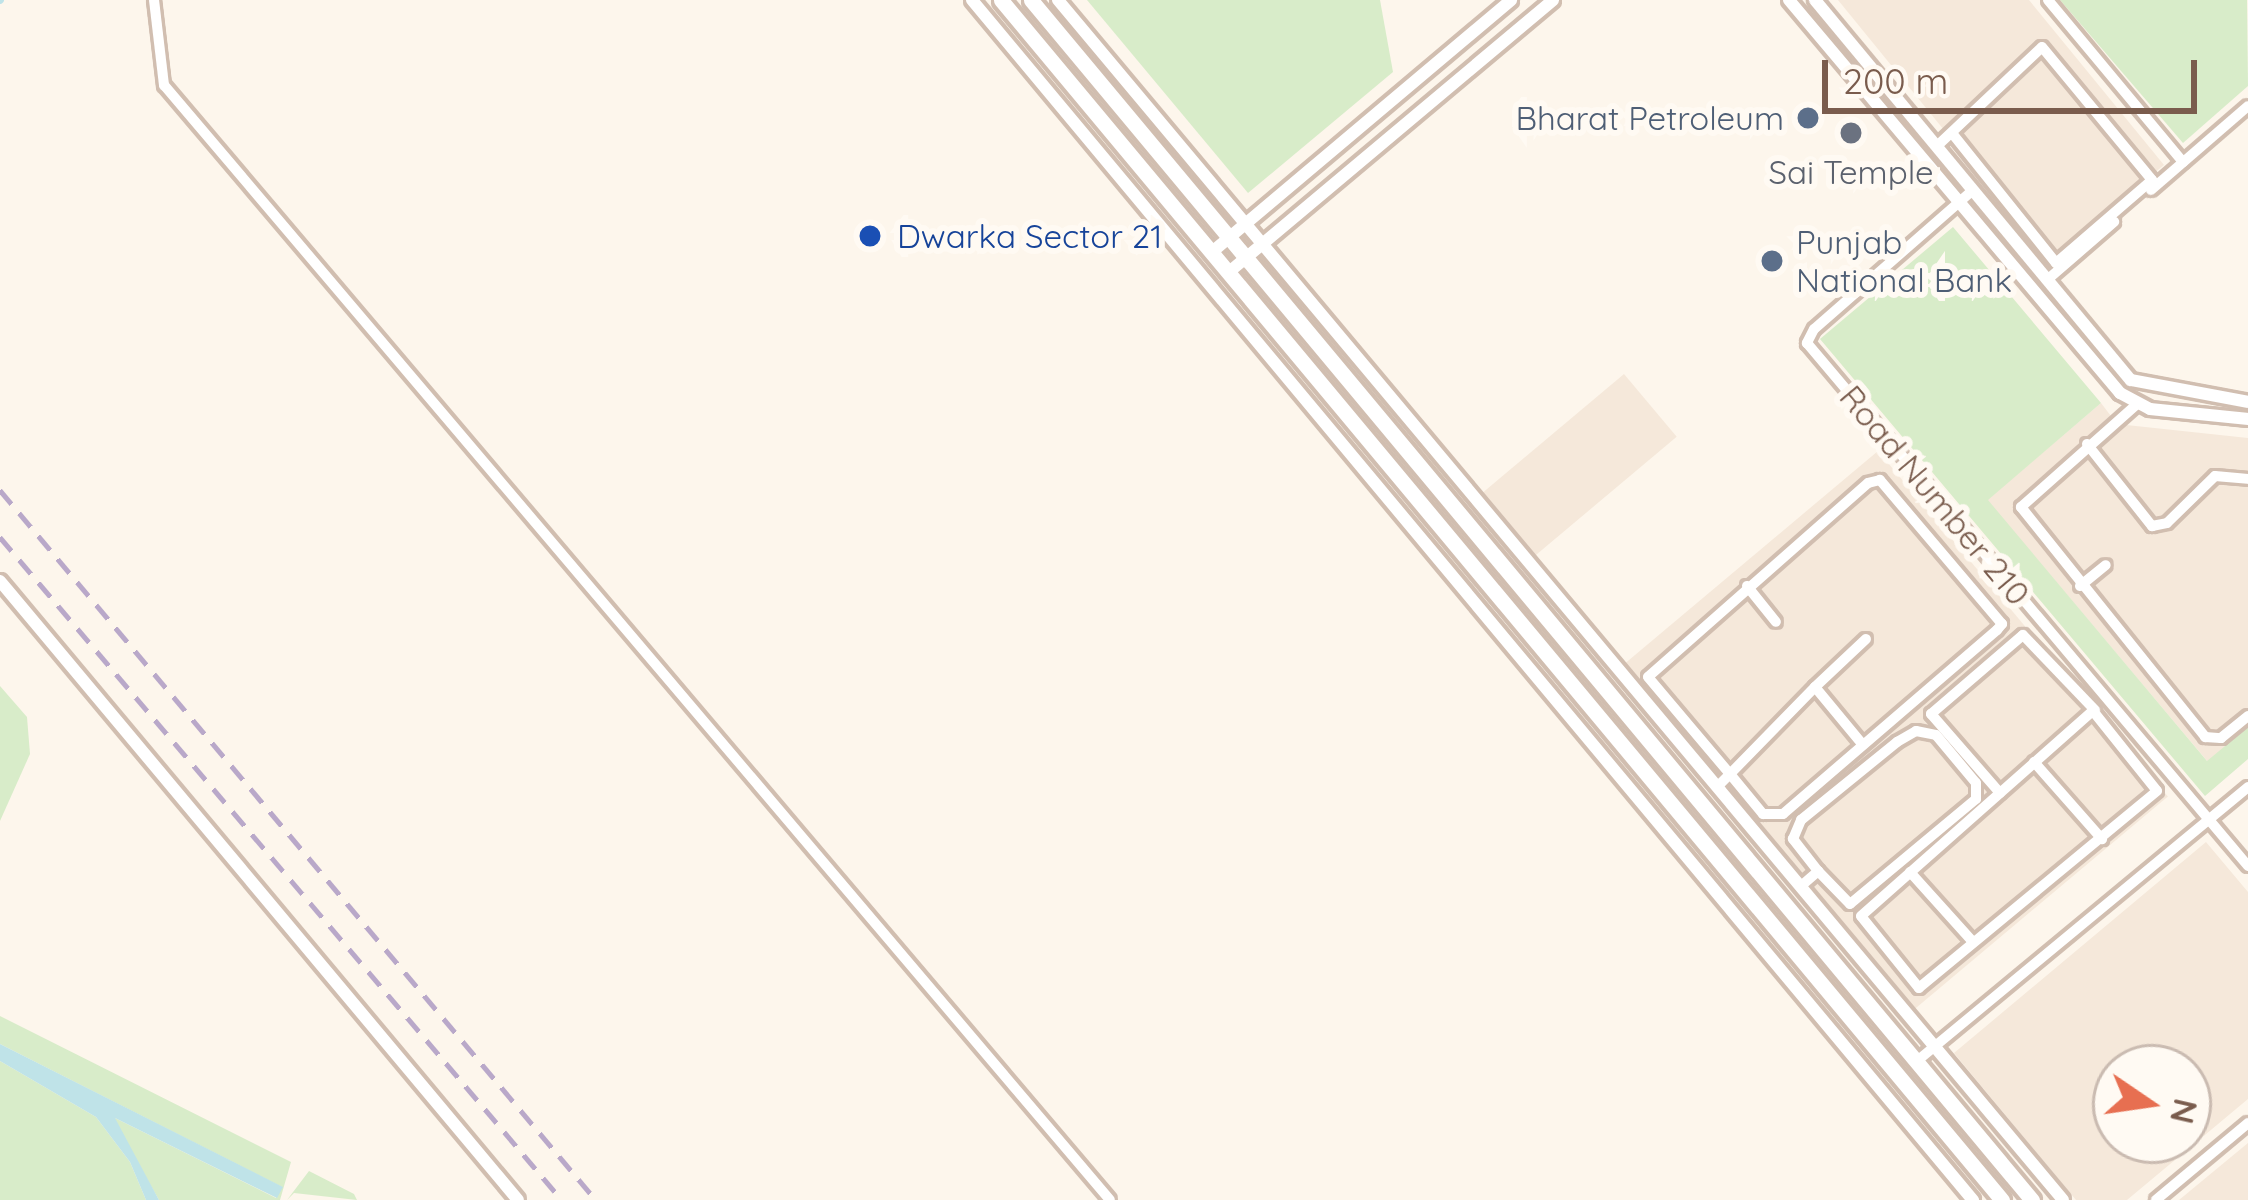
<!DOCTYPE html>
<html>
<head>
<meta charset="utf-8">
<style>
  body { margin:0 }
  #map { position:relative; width:2248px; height:1200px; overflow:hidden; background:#fdf6ec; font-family:Quicksand,sans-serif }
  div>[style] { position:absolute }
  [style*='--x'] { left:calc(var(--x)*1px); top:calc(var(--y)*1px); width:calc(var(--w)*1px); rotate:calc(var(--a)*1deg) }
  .residential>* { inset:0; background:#f5e8da; transform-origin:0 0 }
  .green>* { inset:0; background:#d8ecc9 }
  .water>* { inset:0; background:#bfe3e8 }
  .stream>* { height:4.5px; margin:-2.25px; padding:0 2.25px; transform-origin:2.25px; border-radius:2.25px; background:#bfe3e8 }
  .roads { filter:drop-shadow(3px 0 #d1beb0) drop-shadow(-3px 0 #d1beb0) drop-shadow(0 3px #d1beb0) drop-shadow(0 -3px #d1beb0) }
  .minor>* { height:10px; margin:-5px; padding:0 5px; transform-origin:5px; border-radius:5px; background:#fff }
  .tertiary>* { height:12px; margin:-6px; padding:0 6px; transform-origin:6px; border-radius:6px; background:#fff }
  .secondary>* { height:15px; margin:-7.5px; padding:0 7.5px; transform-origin:7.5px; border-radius:7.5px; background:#fff }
  .rail>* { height:4.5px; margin-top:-2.25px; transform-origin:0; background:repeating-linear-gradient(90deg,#b9a8c9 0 18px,transparent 0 30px) }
  .dots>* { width:33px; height:33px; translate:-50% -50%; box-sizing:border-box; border:6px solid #fffaf3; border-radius:50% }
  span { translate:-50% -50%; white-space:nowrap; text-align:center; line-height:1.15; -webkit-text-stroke:12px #fffaf3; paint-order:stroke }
  .service-label { font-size:33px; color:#4e5e75 }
  .right { translate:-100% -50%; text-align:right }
  .left { translate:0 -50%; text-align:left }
  .worship-label { font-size:33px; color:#5b616d }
  .transit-label { font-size:33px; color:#164399 }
  .street-label { font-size:33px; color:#7a5c4d }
  .north { position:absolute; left:2092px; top:1044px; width:120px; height:120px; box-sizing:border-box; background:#fffaf3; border:3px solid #cabbb1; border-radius:50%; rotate:103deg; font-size:33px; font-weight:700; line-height:48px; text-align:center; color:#7a5c4d }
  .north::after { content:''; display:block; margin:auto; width:42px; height:54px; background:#e76f51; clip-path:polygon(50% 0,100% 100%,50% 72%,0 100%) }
  .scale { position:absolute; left:1822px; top:60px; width:375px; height:54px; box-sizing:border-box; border:6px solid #7a5c4d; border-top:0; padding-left:15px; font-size:36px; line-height:42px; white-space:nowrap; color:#7a5c4d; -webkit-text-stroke:9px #fffaf3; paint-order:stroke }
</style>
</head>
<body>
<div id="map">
  <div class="residential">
    <i style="clip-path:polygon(1838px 0,2029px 0,2164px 165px,2049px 259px)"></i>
    <i style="left:1624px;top:374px;width:82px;height:190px;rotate:50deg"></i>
    <i style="clip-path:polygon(2101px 403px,2117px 424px,2248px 438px,2248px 727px,2208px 762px,1987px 500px)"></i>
    <i style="left:1878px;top:451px;width:451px;height:332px;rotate:50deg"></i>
    <i style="clip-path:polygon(evenodd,2206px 842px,2248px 892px,2248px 1099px,2127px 1200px,2076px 1200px,1954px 1053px,2206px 842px,2116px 1068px,2188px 1068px,2188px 1140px,2116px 1140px,2116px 1068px)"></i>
    <i style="clip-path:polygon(2248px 1143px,2248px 1200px,2179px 1200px,2231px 1157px)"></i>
  </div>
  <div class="green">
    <i style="clip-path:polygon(1087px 0,1380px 0,1393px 72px,1248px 193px)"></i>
    <i style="clip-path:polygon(2060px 0,2247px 0,2248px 86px,2183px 143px)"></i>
    <i style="clip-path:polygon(1953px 227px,2101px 403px,1988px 500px,2207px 761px,2248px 727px,2248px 759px,2205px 796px,1820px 339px)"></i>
    <i style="clip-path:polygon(0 686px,27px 717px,30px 754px,0 821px)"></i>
    <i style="clip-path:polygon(0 1016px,291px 1162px,280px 1200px,159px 1200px,111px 1116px,276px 1198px,282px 1187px,0 1044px)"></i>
    <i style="clip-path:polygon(0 1061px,96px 1117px,130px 1162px,146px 1200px,0 1200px)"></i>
    <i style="clip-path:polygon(309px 1171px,354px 1194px,357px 1200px,294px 1193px,287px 1200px)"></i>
  </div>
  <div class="water">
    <i style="clip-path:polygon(0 1044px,283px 1187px,277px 1198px,115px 1118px,159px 1200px,146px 1200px,130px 1162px,96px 1117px,0 1061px)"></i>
  </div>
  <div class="stream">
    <i style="--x:0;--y:1;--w:1;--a:-45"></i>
  </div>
  <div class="roads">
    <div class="minor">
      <i style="--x:154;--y:0;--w:86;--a:83.3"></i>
      <i style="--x:164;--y:85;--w:1462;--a:49.69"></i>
      <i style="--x:2048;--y:0;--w:211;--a:50.2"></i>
      <i style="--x:1937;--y:146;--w:144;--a:-43.3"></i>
      <i style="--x:2042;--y:47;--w:173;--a:50.4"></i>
      <i style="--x:2152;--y:180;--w:127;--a:139.2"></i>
      <i style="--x:2056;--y:263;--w:166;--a:-128.7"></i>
      <i style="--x:1973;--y:190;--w:211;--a:138.8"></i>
      <i style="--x:1814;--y:329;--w:16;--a:117"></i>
      <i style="--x:1807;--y:343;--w:684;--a:49.86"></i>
      <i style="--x:2151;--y:190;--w:128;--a:-40.9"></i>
      <i style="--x:2047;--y:280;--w:89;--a:-40.9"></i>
      <i style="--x:2136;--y:405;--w:154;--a:138.4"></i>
      <i style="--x:2021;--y:507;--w:295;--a:51.3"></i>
      <i style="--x:2205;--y:737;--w:16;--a:4"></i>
      <i style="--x:2221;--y:738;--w:35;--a:-39"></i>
      <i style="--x:2087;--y:444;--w:105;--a:51.6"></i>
      <i style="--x:2152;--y:526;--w:15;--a:-11"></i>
      <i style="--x:2167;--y:523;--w:67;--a:-44.4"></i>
      <i style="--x:2215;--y:476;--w:33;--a:5"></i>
      <i style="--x:1747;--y:586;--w:46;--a:51.1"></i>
      <i style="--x:2080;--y:586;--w:33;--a:-39"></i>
      <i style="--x:1815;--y:687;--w:70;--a:-43.3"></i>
      <i style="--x:2093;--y:711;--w:102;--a:51.3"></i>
      <i style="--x:2157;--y:791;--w:309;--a:140.4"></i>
      <i style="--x:1919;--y:988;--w:92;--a:-128.9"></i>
      <i style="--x:1861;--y:916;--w:310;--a:-41.5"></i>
      <i style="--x:2034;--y:762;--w:103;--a:48.6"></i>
      <i style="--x:1718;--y:786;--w:17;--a:-45"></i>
      <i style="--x:1730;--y:774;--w:52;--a:50.5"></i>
      <i style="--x:1763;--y:814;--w:20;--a:0"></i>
      <i style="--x:1783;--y:814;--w:282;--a:-40.7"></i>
      <i style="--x:1997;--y:630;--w:8;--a:-50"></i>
      <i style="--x:2002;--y:624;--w:189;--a:-130.3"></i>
      <i style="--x:1880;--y:480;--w:12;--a:166"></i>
      <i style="--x:1868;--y:483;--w:293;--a:138.6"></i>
      <i style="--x:1648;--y:677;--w:127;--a:49.8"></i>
      <i style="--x:1730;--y:774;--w:122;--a:-45.7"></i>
      <i style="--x:1815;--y:687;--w:75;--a:50.4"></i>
      <i style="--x:2000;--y:793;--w:105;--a:-131.1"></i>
      <i style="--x:1931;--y:714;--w:121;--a:-40.7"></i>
      <i style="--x:2023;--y:635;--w:104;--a:46.2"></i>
      <i style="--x:1910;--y:872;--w:94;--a:48"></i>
      <i style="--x:1801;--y:886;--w:23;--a:-41"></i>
      <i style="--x:1818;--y:871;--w:41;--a:-128"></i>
      <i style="--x:1793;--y:839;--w:21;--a:-67"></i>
      <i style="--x:1801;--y:820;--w:124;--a:-39.1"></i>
      <i style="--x:1897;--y:742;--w:22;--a:-30"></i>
      <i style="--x:1916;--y:731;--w:20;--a:11"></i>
      <i style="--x:1936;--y:735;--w:62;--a:50.2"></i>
      <i style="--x:1976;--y:783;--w:16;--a:90"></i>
      <i style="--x:1976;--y:799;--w:164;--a:140.2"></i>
      <i style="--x:1850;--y:904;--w:46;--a:-134.1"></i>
      <i style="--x:1917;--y:1061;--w:430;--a:-39.6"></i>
      <i style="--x:2156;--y:1200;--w:120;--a:-39.9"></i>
    </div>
    <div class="tertiary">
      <i style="--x:972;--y:0;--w:1563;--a:50.17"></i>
      <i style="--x:1058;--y:0;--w:1565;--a:50.05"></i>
      <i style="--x:1789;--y:0;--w:514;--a:49.89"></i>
      <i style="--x:2120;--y:393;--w:34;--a:28"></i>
      <i style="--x:2150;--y:409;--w:99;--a:5.8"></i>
      <i style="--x:1815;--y:0;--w:494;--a:50.3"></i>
      <i style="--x:2131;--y:380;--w:119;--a:10.6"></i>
      <i style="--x:1212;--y:252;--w:391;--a:-40.1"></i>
      <i style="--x:1229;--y:272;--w:423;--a:-40"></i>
      <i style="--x:0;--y:581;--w:807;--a:50.08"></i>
    </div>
    <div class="secondary">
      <i style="--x:1001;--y:0;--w:1563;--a:50.17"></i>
      <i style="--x:1031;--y:0;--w:1563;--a:50.17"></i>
    </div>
  </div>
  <div class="rail">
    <i style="--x:0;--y:490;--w:927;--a:49.99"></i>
    <i style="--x:0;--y:537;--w:869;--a:49.71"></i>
  </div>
  <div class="dots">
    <i style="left:1808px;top:118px;background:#5c6f8a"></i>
    <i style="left:1851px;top:133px;background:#6b7280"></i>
    <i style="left:870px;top:236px;background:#1a4fb4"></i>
    <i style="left:1772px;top:261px;background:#5c6f8a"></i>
  </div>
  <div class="service-label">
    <span class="right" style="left:1784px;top:118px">Bharat Petroleum</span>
    <span class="left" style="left:1796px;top:261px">Punjab<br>National Bank</span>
  </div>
  <div class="worship-label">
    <span style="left:1851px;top:172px">Sai Temple</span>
  </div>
  <div class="transit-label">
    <span class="left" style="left:897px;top:236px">Dwarka Sector 21</span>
  </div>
  <div class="street-label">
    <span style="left:1935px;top:495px;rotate:50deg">Road Number 210</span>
  </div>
  <div class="north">N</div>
  <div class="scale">200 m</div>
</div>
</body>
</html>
